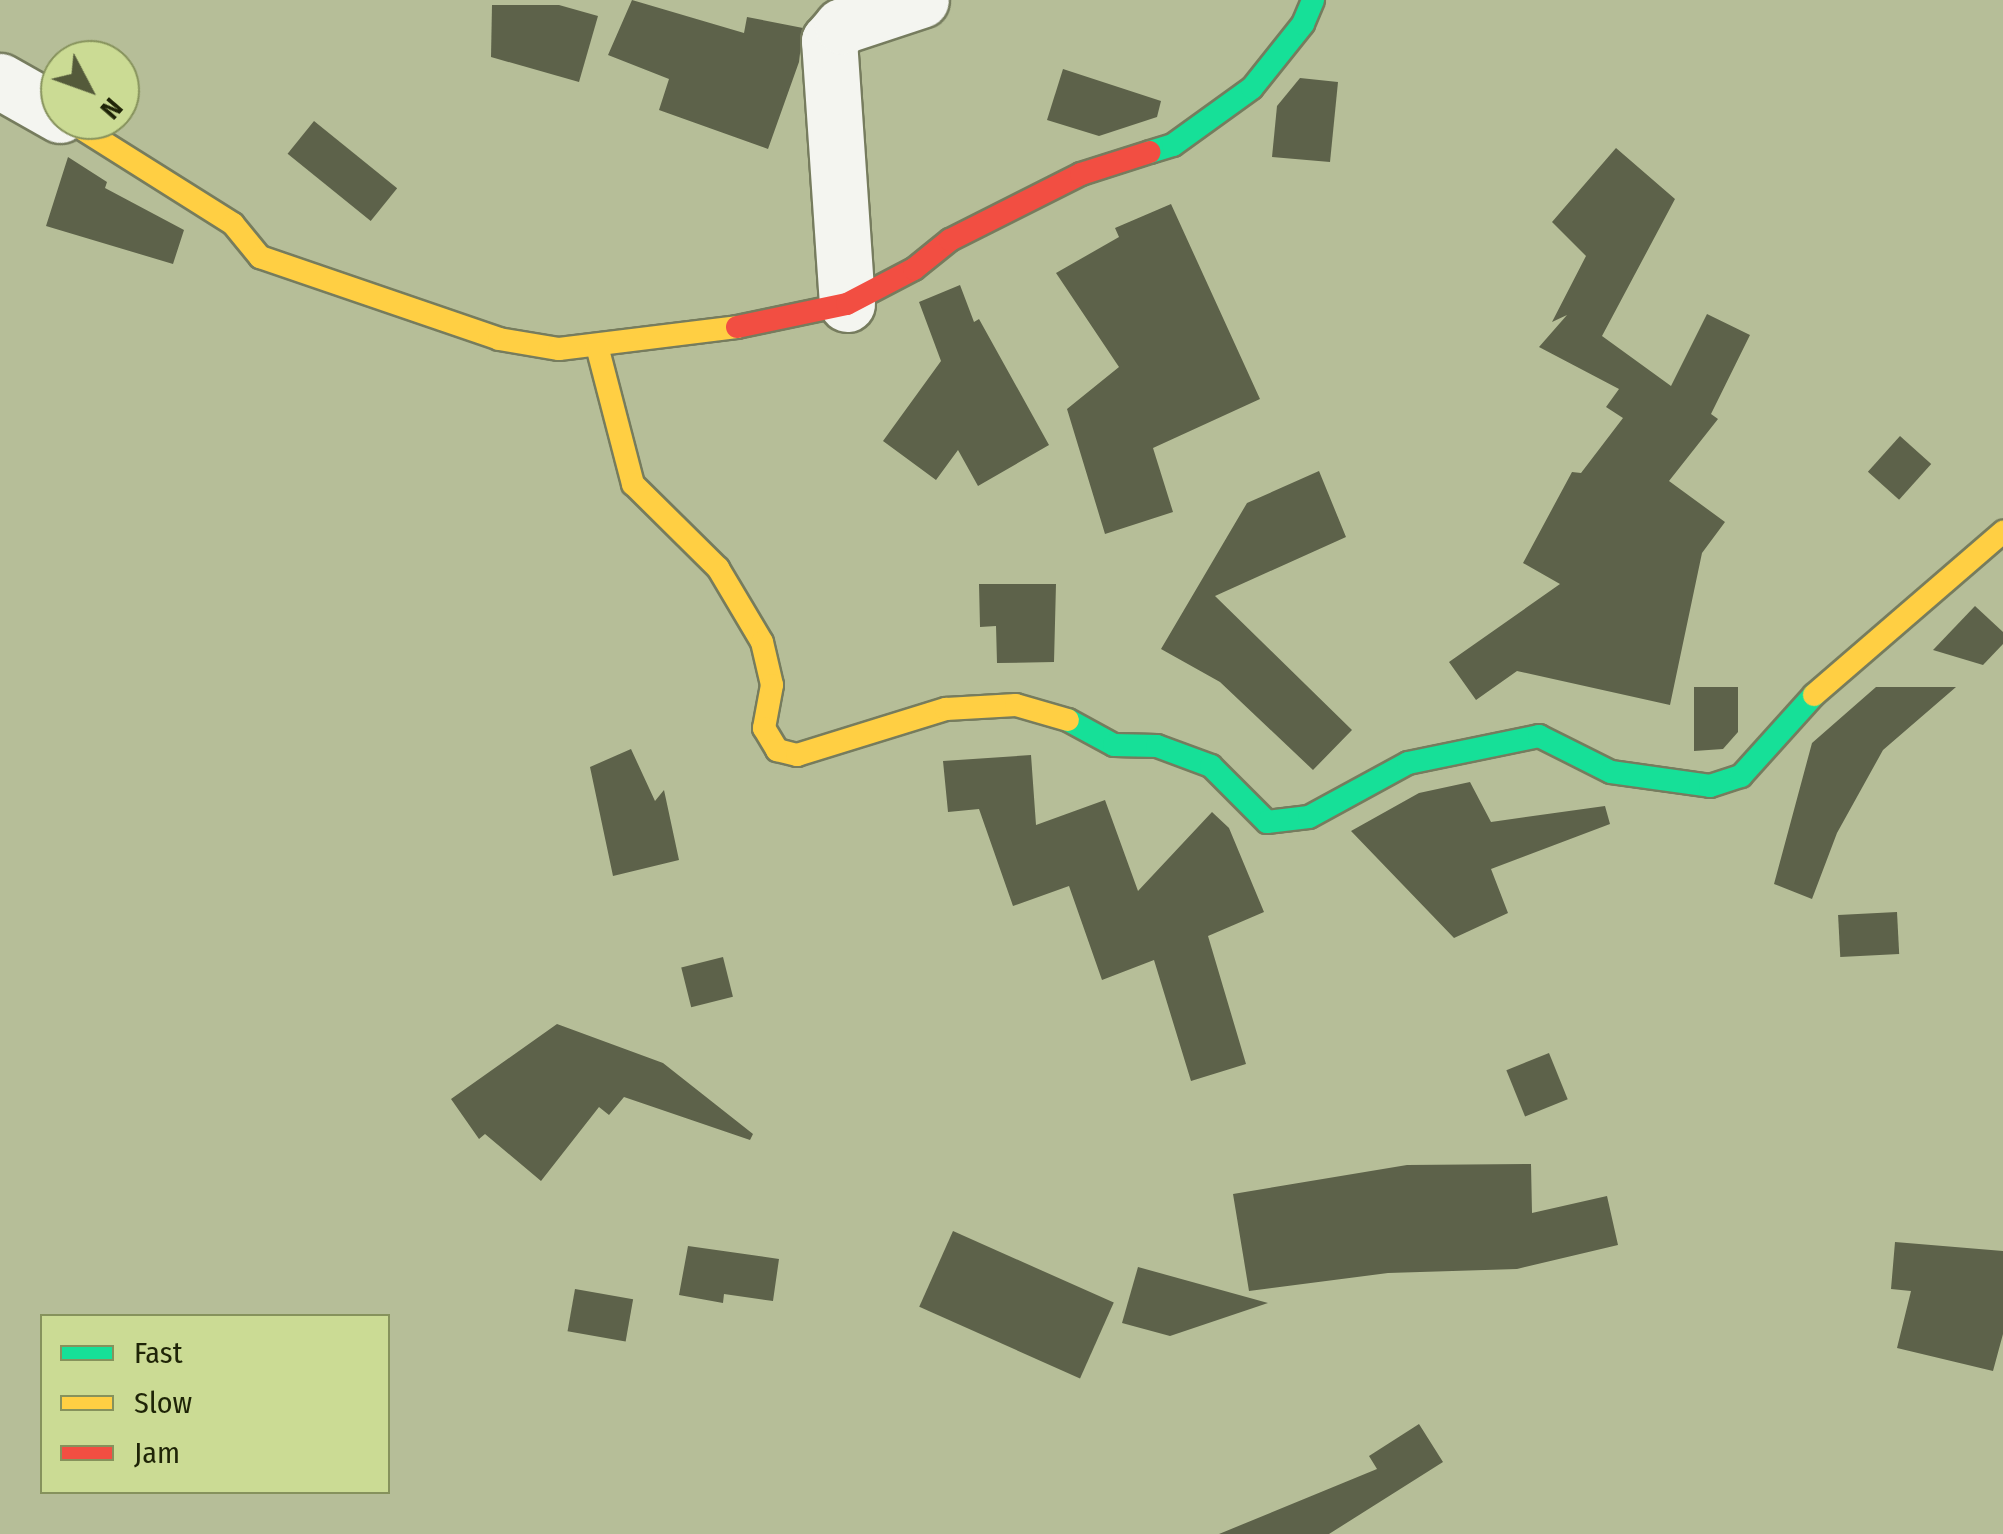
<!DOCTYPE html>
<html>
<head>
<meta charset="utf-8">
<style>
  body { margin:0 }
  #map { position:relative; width:2003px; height:1534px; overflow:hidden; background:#b6be98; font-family:"Fira Sans Condensed",sans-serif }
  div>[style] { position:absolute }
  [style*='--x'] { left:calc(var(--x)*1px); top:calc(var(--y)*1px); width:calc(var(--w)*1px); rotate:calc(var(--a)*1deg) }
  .building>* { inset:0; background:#5d624a; transform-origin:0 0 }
  .roads { filter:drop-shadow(2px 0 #767c5e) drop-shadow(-2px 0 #767c5e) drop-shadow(0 2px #767c5e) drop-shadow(0 -2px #767c5e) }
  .street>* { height:55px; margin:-27.5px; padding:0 27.5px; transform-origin:27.5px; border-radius:27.5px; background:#f4f5f0 }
  .fast>* { height:22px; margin:-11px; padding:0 11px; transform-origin:11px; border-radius:11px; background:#16e098 }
  .slow>* { height:22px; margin:-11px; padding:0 11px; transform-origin:11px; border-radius:11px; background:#ffcf43 }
  .jam>* { height:22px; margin:-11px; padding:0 11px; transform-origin:11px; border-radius:11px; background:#f24e42 }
  span { translate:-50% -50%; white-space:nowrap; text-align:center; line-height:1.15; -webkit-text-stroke:10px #cbdb94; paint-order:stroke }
  .legend { position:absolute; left:40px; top:1314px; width:350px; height:180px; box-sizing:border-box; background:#cbdb94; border:2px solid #86925c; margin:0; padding:12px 18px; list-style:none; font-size:30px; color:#1f2407 }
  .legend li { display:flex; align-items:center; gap:20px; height:50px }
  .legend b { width:50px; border:2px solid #86925c }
  .north { position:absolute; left:40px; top:40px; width:100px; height:100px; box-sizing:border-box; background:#cbdb94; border:2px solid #86925c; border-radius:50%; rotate:131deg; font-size:28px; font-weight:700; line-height:40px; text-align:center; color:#1f2407 }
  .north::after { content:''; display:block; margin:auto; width:35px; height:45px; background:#545a3a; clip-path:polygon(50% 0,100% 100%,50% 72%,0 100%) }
</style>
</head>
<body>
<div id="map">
  <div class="building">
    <i style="clip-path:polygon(632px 0,744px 33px,747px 17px,803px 28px,799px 62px,768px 149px,659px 110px,669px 79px,608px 55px)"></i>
    <i style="clip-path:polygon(492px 5px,559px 5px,598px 16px,579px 82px,491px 57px)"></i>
    <i style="clip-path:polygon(1063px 69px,1161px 101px,1157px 117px,1099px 136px,1047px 120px)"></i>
    <i style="clip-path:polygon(1300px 78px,1338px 82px,1330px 162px,1272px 157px,1277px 106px)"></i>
    <i style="left:314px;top:121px;width:107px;height:42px;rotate:39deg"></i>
    <i style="clip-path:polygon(1616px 148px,1675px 199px,1602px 336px,1671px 386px,1707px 314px,1750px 335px,1711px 414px,1718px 419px,1669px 481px,1725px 522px,1702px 553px,1670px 705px,1517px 671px,1476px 700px,1449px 662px,1560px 584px,1523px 563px,1572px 472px,1581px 473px,1623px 418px,1606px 407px,1619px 389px,1539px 347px,1567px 315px,1552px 322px,1586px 256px,1552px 222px)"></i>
    <i style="clip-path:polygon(68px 157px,107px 182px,105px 188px,184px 230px,173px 264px,46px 226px)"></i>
    <i style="clip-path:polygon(1171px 204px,1260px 399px,1153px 448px,1173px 512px,1105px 534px,1067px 409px,1119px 367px,1056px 273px,1119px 237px,1115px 228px)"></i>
    <i style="clip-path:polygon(960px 285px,974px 322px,979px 319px,1049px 445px,978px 486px,958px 450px,936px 480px,883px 441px,941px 361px,919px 302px)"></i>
    <i style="left:1900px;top:436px;width:42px;height:48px;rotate:42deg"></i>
    <i style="clip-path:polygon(1319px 471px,1346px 537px,1215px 596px,1352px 730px,1313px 770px,1220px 682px,1161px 649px,1247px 503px)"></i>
    <i style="clip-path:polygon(979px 584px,1056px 584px,1054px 662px,997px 663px,996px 626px,980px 627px)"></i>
    <i style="clip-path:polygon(1975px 606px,2003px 632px,2003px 644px,1983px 665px,1933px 650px)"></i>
    <i style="clip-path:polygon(1694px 687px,1738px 687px,1738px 732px,1723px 749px,1694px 751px)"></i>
    <i style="clip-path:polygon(1876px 687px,1956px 687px,1883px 750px,1837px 833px,1812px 899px,1774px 884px,1812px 743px)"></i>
    <i style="clip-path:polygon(631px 749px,655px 801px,664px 790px,679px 860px,613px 876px,590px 767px)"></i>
    <i style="clip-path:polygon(1031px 755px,1036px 825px,1105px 800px,1138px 891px,1212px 812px,1229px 828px,1264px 912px,1208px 936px,1246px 1064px,1191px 1081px,1154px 960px,1102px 980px,1069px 886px,1013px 906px,979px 809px,948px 812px,943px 761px)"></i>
    <i style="clip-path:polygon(1470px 782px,1491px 822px,1605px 806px,1610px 824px,1491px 869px,1508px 913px,1454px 938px,1351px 831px,1419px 793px)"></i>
    <i style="left:1897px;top:912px;width:42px;height:59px;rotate:87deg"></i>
    <i style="left:723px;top:957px;width:41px;height:43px;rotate:76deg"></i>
    <i style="clip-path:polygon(557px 1024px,663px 1063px,753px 1134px,750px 1140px,624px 1097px,609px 1115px,599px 1107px,541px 1181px,485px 1134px,479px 1139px,451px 1099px)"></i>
    <i style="left:1549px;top:1053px;width:50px;height:46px;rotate:68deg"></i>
    <i style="clip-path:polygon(1531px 1164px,1532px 1213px,1607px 1196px,1618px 1245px,1517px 1269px,1388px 1273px,1249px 1291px,1233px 1194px,1407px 1165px)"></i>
    <i style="left:953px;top:1231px;width:176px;height:83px;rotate:24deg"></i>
    <i style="clip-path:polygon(1895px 1242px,2003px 1251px,2003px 1334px,1993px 1371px,1897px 1348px,1911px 1291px,1891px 1289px)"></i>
    <i style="clip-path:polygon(688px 1246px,779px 1259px,773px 1301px,724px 1294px,723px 1303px,679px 1295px)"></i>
    <i style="clip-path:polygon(1138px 1267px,1268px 1303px,1170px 1336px,1122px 1323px)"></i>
    <i style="left:575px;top:1289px;width:59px;height:43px;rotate:10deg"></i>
    <i style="clip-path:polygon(1419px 1424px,1443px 1462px,1329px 1534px,1219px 1534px,1377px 1469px,1369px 1456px)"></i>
  </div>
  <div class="roads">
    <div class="street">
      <i style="--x:0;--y:81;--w:69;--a:29.5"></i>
      <i style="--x:847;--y:304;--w:264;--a:-93.9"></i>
      <i style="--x:829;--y:41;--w:20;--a:-49"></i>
      <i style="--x:842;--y:26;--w:83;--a:-18.2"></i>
    </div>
    <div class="fast">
      <i style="--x:1150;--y:152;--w:24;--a:-17"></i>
      <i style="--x:1173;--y:145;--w:97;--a:-35.8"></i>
      <i style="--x:1252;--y:88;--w:82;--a:-51.4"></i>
      <i style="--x:1303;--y:24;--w:26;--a:-67"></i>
      <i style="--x:1068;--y:720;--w:52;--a:28.5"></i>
      <i style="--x:1114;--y:745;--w:43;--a:1.3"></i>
      <i style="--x:1157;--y:746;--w:58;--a:20.3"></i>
      <i style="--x:1211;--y:766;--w:79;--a:45"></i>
      <i style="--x:1267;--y:822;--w:42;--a:-6.8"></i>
      <i style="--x:1309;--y:817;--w:113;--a:-28.6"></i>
      <i style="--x:1408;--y:763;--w:134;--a:-11.6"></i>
      <i style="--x:1539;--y:736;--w:80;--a:26.6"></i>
      <i style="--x:1611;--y:772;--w:100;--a:8"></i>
      <i style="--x:1710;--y:786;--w:33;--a:-18"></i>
      <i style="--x:1741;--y:776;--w:109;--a:-48"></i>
    </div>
    <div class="slow">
      <i style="--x:68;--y:120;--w:195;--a:32.2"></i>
      <i style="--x:233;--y:224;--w:43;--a:50.7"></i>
      <i style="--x:260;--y:257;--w:253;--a:18.9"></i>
      <i style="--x:499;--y:339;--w:61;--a:9.5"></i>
      <i style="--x:559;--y:349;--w:179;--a:-7"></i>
      <i style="--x:597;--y:346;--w:143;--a:75.4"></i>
      <i style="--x:633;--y:484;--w:120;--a:44.7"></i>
      <i style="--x:718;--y:568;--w:86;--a:59.3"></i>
      <i style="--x:762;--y:642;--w:44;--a:76.9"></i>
      <i style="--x:772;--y:685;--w:44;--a:100.5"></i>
      <i style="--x:764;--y:728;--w:26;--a:59"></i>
      <i style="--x:777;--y:750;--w:21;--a:14"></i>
      <i style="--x:797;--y:755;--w:156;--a:-17.2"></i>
      <i style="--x:946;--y:709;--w:70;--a:-3.3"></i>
      <i style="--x:1016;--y:705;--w:54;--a:16.1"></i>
      <i style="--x:1814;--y:695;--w:250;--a:-40.8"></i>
    </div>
    <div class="jam">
      <i style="--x:737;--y:327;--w:112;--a:-11.8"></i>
      <i style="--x:847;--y:304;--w:76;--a:-27.6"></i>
      <i style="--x:914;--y:269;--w:46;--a:-38.9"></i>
      <i style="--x:950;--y:240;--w:147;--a:-26.7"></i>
      <i style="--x:1081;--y:174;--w:72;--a:-17.7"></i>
    </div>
  </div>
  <ul class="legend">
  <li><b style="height:12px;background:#16e098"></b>Fast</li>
  <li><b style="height:12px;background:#ffcf43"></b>Slow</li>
  <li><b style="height:12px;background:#f24e42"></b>Jam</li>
  </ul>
  <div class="north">N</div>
</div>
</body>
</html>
